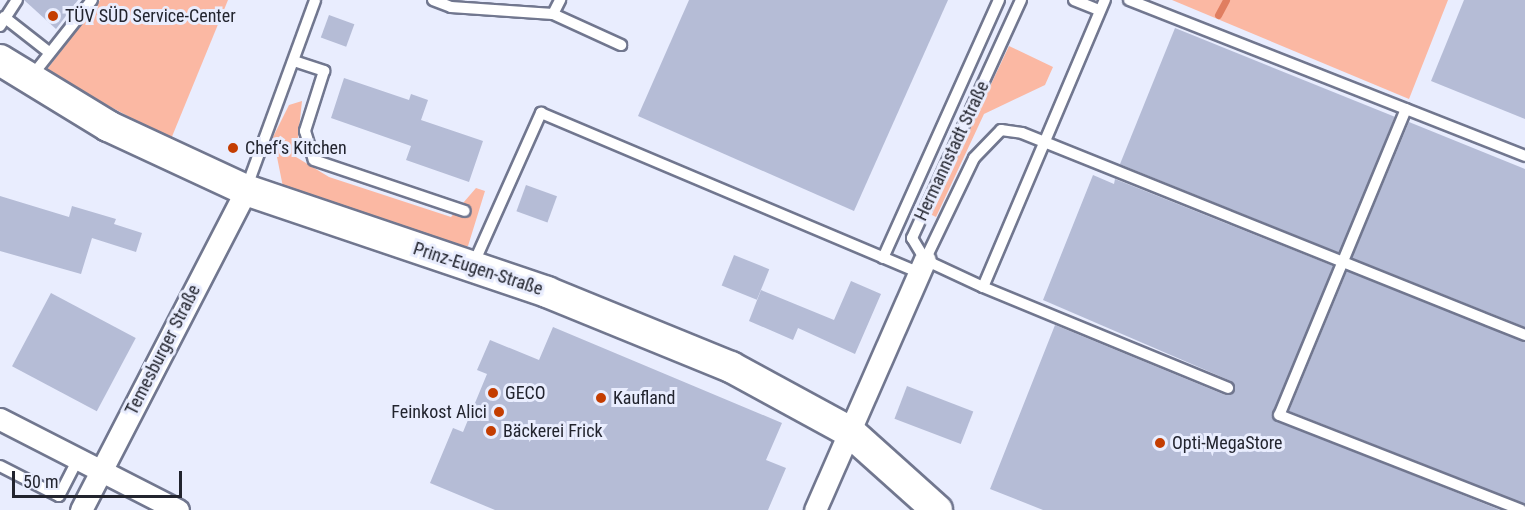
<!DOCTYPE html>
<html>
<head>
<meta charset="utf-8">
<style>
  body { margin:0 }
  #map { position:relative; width:1525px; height:510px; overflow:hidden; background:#e9edfe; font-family:"Roboto Condensed",sans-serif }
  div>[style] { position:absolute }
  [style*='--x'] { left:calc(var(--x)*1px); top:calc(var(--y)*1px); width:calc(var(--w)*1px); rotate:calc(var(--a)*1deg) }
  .green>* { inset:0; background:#fbb8a3 }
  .stream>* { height:7px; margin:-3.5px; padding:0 3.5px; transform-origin:3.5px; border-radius:3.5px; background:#e07e60 }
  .building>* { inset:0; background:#b5bcd6; transform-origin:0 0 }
  .roads { filter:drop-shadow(2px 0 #71778f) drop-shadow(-2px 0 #71778f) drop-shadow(0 2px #71778f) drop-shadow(0 -2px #71778f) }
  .lane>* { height:10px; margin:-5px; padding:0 5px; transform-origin:5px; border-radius:5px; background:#fff }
  .street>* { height:21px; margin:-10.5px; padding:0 10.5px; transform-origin:10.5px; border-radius:10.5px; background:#fff }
  .secondary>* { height:30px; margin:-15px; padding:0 15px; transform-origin:15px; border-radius:15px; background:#fff }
  .dots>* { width:16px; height:16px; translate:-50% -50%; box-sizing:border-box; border:3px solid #e9edfe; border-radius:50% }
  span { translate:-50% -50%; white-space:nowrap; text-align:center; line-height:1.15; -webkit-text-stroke:6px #e9edfe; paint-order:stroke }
  .poi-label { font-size:18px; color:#22242e }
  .left { translate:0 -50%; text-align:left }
  .right { translate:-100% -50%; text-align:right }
  .street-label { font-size:18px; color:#22242e }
  .scale { position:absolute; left:12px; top:471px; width:170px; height:27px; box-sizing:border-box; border:3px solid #22242e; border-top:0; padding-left:8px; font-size:18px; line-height:21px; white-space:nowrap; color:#22242e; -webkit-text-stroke:4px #e9edfe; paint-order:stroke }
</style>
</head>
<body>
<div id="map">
  <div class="green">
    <i style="clip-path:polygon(100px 0,228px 0,171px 139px,45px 72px)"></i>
    <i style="clip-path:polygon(1172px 0,1448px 0,1409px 99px)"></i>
    <i style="clip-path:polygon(1009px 46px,1053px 67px,1045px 85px,984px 114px,936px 217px,930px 214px)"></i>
    <i style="clip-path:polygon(302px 101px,296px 157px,329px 177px,451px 217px,476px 188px,485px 191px,468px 246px,457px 249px,283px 187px,273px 137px,289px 105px)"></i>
  </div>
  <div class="stream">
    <i style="--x:1218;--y:15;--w:17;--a:-62"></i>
  </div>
  <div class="building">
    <i style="clip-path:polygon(24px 0,78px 0,56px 29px)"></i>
    <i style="clip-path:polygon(689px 0,948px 0,854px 211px,638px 116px)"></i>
    <i style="clip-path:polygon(1464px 0,1525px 0,1525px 119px,1431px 81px)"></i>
    <i style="left:329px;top:15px;width:27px;height:24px;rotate:20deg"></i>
    <i style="left:1175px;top:28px;width:237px;height:147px;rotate:22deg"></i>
    <i style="clip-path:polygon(344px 78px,409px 100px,411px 94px,428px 100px,421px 120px,483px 141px,469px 182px,406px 160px,411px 146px,331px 118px)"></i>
    <i style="clip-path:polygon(1409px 122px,1525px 169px,1525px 327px,1352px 258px)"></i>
    <i style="clip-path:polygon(1093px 175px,1114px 184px,1115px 179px,1333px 266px,1273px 419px,1500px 510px,1043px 510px,990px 489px,1055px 325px,1225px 395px,1235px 390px,1231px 381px,1043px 300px)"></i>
    <i style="left:526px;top:185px;width:33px;height:28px;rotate:20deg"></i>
    <i style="clip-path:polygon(0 196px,69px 217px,72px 206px,116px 219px,114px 224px,142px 233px,136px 252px,92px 238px,81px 274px,0 251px)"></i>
    <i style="left:734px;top:255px;width:38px;height:33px;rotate:22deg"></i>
    <i style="clip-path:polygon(1347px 271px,1525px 342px,1525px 504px,1289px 411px)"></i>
    <i style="clip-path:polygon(851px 281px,881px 294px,855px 354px,798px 328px,793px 340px,749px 321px,761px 290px,834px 320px)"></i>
    <i style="left:51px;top:293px;width:96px;height:83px;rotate:28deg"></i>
    <i style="clip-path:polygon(553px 327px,782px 423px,766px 460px,786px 468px,768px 510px,495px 510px,430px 483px,453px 428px,463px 432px,487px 374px,477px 370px,490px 340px,539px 360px)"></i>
    <i style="left:907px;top:386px;width:71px;height:35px;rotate:21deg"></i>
  </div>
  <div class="roads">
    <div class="lane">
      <i style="--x:433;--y:0;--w:19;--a:21"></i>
      <i style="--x:451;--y:7;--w:102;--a:3.9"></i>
      <i style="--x:553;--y:14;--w:75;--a:24.5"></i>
      <i style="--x:1021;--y:0;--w:262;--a:114.6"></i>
      <i style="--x:912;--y:238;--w:26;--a:59"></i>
      <i style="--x:925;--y:260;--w:64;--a:25"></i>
      <i style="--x:983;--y:287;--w:312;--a:-67"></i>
      <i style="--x:1074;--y:0;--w:27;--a:22"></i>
      <i style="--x:1129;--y:0;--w:426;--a:21.5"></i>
      <i style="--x:553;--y:14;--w:16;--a:-63"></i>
      <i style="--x:4;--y:17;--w:58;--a:38"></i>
      <i style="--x:0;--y:26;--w:31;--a:-57"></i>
      <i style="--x:294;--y:61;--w:32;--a:18"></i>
      <i style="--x:324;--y:71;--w:63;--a:107.6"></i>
      <i style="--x:305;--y:131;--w:30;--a:73"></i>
      <i style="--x:314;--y:160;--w:159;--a:18.7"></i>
      <i style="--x:31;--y:77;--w:98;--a:-51.6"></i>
      <i style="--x:1406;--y:109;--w:331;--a:112.5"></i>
      <i style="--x:1279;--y:415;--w:260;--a:21.4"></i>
      <i style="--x:246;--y:189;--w:201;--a:-69.9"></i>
      <i style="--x:883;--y:258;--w:283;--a:-65.8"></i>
      <i style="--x:925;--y:260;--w:113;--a:-64.3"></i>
      <i style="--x:974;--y:158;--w:39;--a:-46"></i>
      <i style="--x:1001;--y:130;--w:21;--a:8"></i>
      <i style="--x:1022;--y:133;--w:542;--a:21.88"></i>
      <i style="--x:473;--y:265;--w:167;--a:-65.9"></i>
      <i style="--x:541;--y:113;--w:411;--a:22.9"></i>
      <i style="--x:983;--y:287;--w:265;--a:22.4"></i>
      <i style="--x:0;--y:466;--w:66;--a:27"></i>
      <i style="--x:59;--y:496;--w:42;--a:-62.8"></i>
    </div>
    <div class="street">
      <i style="--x:0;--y:419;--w:200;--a:27.1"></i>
      <i style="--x:81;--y:510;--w:360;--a:-62.7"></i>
      <i style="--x:815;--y:510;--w:273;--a:-66.3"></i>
    </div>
    <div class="secondary">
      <i style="--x:0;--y:60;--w:127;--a:31.4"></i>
      <i style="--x:108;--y:126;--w:152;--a:24.9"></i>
      <i style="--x:246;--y:190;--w:318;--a:18.7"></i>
      <i style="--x:547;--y:292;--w:199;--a:22.2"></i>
      <i style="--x:731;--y:367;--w:136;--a:28.6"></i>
      <i style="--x:850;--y:432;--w:117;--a:41.9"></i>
    </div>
  </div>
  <div class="dots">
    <i style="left:53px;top:16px;background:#c43d01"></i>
    <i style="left:233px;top:148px;background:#c43d01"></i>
    <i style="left:493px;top:393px;background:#c43d01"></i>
    <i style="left:601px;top:398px;background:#c43d01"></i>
    <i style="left:499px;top:412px;background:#c43d01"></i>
    <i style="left:491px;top:431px;background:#c43d01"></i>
    <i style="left:1160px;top:443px;background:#c43d01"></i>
  </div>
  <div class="poi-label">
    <span class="left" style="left:65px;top:16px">TÜV SÜD Service-Center</span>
    <span class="left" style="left:245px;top:148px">Chef‘s Kitchen</span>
    <span class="left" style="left:505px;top:393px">GECO</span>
    <span class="left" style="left:613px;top:398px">Kaufland</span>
    <span class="right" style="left:487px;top:412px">Feinkost Alici</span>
    <span class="left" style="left:503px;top:431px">Bäckerei Frick</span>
    <span class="left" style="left:1172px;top:443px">Opti-MegaStore</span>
  </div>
  <div class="street-label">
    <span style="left:952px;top:151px;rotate:-65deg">Hermannstadt Straße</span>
    <span style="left:478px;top:269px;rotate:18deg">Prinz-Eugen-Straße</span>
    <span style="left:163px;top:350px;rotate:-63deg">Temesburger Straße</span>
  </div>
  <div class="scale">50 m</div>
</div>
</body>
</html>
